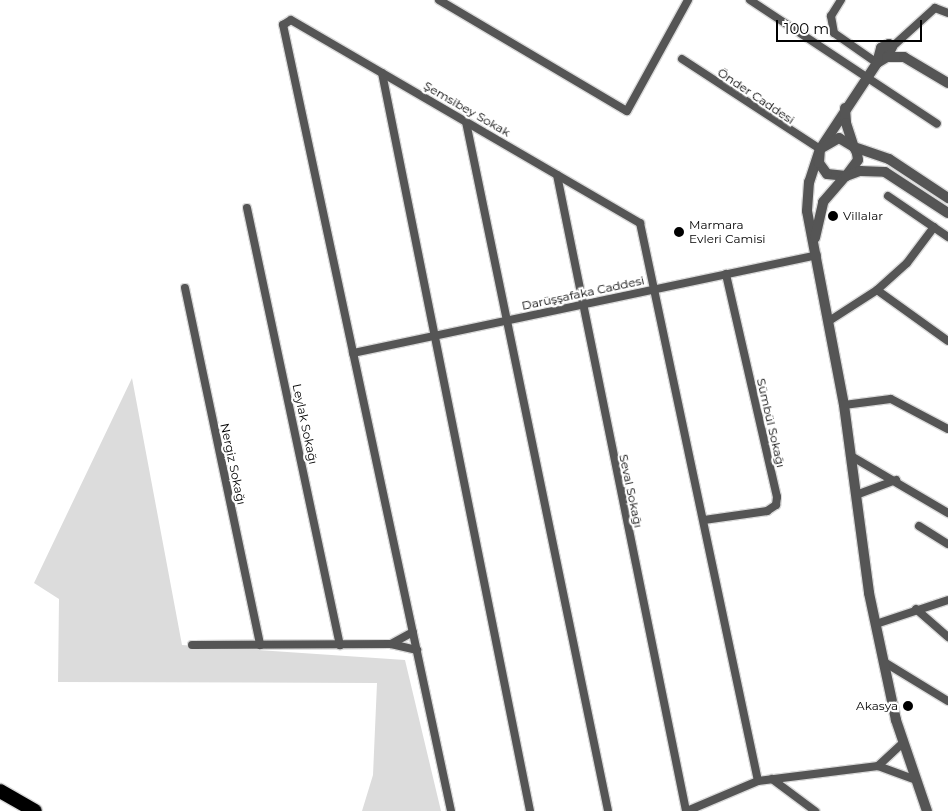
<!DOCTYPE html>
<html>
<head>
<meta charset="utf-8">
<style>
  body { margin:0 }
  #map { position:relative; width:948px; height:811px; overflow:hidden; background:#fff; font-family:Montserrat,sans-serif }
  div>[style] { position:absolute }
  [style*='--x'] { left:calc(var(--x)*1px); top:calc(var(--y)*1px); width:calc(var(--w)*1px); rotate:calc(var(--a)*1deg) }
  .green>* { inset:0; background:#dcdcdc }
  .roads { filter:drop-shadow(1px 0 #dbdbdb) drop-shadow(-1px 0 #dbdbdb) drop-shadow(0 1px #dbdbdb) drop-shadow(0 -1px #dbdbdb) }
  .minor>* { height:8px; margin:-4px; padding:0 4px; transform-origin:4px; border-radius:4px; background:#555 }
  .tertiary>* { height:10px; margin:-5px; padding:0 5px; transform-origin:5px; border-radius:5px; background:#555 }
  .trunk>* { height:14px; margin:-7px; padding:0 7px; transform-origin:7px; border-radius:7px; background:#000 }
  .dots>* { width:14px; height:14px; translate:-50% -50%; box-sizing:border-box; border:2px solid #fff; border-radius:50% }
  span { translate:-50% -50%; white-space:nowrap; text-align:center; line-height:1.15; -webkit-text-stroke:4.5px #fff; paint-order:stroke }
  .street-label { font-size:12px; color:#000 }
  .poi-label { font-size:12px; color:#000 }
  .left { translate:0 -50%; text-align:left }
  .right { translate:-100% -50%; text-align:right }
  .scale { position:absolute; left:776px; top:20px; width:146px; height:22px; box-sizing:border-box; border:2px solid #000; border-top:0; padding-left:6px; font-size:15px; line-height:18px; white-space:nowrap; color:#000; -webkit-text-stroke:4px #fff; paint-order:stroke }
</style>
</head>
<body>
<div id="map">
  <div class="green">
    <i style="clip-path:polygon(132px 378px,182px 645px,405px 660px,441px 811px,362px 811px,373px 775px,377px 683px,58px 682px,59px 599px,34px 583px)"></i>
  </div>
  <div class="roads">
    <div class="minor">
      <i style="--x:439;--y:0;--w:218;--a:30.6"></i>
      <i style="--x:627;--y:111;--w:127;--a:-61.2"></i>
      <i style="--x:750;--y:0;--w:224;--a:33.5"></i>
      <i style="--x:841;--y:0;--w:19;--a:122"></i>
      <i style="--x:831;--y:16;--w:17;--a:80"></i>
      <i style="--x:834;--y:33;--w:52;--a:34.9"></i>
      <i style="--x:892;--y:47;--w:58;--a:-42.2"></i>
      <i style="--x:935;--y:8;--w:14;--a:21"></i>
      <i style="--x:682;--y:59;--w:165;--a:33.1"></i>
      <i style="--x:382;--y:73;--w:753;--a:78.66"></i>
      <i style="--x:466;--y:122;--w:703;--a:78.35"></i>
      <i style="--x:557;--y:175;--w:649;--a:78.53"></i>
      <i style="--x:888;--y:196;--w:73;--a:34.3"></i>
      <i style="--x:247;--y:208;--w:447;--a:78"></i>
      <i style="--x:185;--y:288;--w:365;--a:78.1"></i>
      <i style="--x:877;--y:290;--w:87;--a:35.7"></i>
      <i style="--x:829;--y:321;--w:57;--a:-32.9"></i>
      <i style="--x:877;--y:290;--w:40;--a:-42"></i>
      <i style="--x:907;--y:263;--w:45;--a:-53.1"></i>
      <i style="--x:353;--y:353;--w:474;--a:-11.9"></i>
      <i style="--x:844;--y:405;--w:47;--a:-7.3"></i>
      <i style="--x:891;--y:399;--w:64;--a:27.8"></i>
      <i style="--x:851;--y:456;--w:113;--a:30.4"></i>
      <i style="--x:856;--y:495;--w:43;--a:-20.6"></i>
      <i style="--x:704;--y:520;--w:64;--a:-8.1"></i>
      <i style="--x:767;--y:511;--w:11;--a:-34"></i>
      <i style="--x:776;--y:505;--w:8;--a:-83"></i>
      <i style="--x:777;--y:497;--w:229;--a:-102.9"></i>
      <i style="--x:919;--y:526;--w:34;--a:32"></i>
      <i style="--x:916;--y:609;--w:43;--a:41.2"></i>
      <i style="--x:876;--y:624;--w:76;--a:-18.4"></i>
      <i style="--x:391;--y:644;--w:27;--a:13"></i>
      <i style="--x:192;--y:645;--w:199;--a:-0.3"></i>
      <i style="--x:391;--y:644;--w:25;--a:-29"></i>
      <i style="--x:884;--y:662;--w:75;--a:31.4"></i>
      <i style="--x:878;--y:766;--w:34;--a:-43"></i>
      <i style="--x:772;--y:779;--w:54;--a:36.7"></i>
      <i style="--x:451;--y:811;--w:804;--a:-102.06"></i>
      <i style="--x:283;--y:25;--w:9;--a:-32"></i>
      <i style="--x:291;--y:20;--w:404;--a:30.2"></i>
      <i style="--x:640;--y:223;--w:570;--a:78.06"></i>
      <i style="--x:687;--y:811;--w:77;--a:-22.9"></i>
      <i style="--x:758;--y:781;--w:121;--a:-7.1"></i>
      <i style="--x:878;--y:766;--w:37;--a:20"></i>
    </div>
    <div class="tertiary">
      <i style="--x:889;--y:44;--w:4;--a:45"></i>
      <i style="--x:892;--y:47;--w:11;--a:117"></i>
      <i style="--x:887;--y:57;--w:12;--a:149"></i>
      <i style="--x:877;--y:63;--w:16;--a:-75"></i>
      <i style="--x:881;--y:48;--w:9;--a:-27"></i>
      <i style="--x:887;--y:57;--w:17;--a:0"></i>
      <i style="--x:904;--y:57;--w:51;--a:30.6"></i>
      <i style="--x:877;--y:63;--w:103;--a:123.5"></i>
      <i style="--x:820;--y:149;--w:35;--a:108"></i>
      <i style="--x:809;--y:182;--w:29;--a:94"></i>
      <i style="--x:807;--y:211;--w:197;--a:79.2"></i>
      <i style="--x:844;--y:405;--w:190;--a:82.4"></i>
      <i style="--x:869;--y:593;--w:130;--a:78"></i>
      <i style="--x:896;--y:720;--w:96;--a:71.2"></i>
      <i style="--x:845;--y:108;--w:15;--a:86"></i>
      <i style="--x:846;--y:123;--w:25;--a:72"></i>
      <i style="--x:854;--y:147;--w:7;--a:63"></i>
      <i style="--x:857;--y:153;--w:7;--a:82"></i>
      <i style="--x:858;--y:160;--w:20;--a:127"></i>
      <i style="--x:846;--y:176;--w:19;--a:-174"></i>
      <i style="--x:827;--y:174;--w:14;--a:-126"></i>
      <i style="--x:819;--y:163;--w:14;--a:-86"></i>
      <i style="--x:820;--y:149;--w:22;--a:-30"></i>
      <i style="--x:839;--y:138;--w:17;--a:31"></i>
      <i style="--x:854;--y:147;--w:37;--a:19"></i>
      <i style="--x:889;--y:159;--w:71;--a:33.5"></i>
      <i style="--x:815;--y:238;--w:37;--a:-77"></i>
      <i style="--x:823;--y:202;--w:35;--a:-49"></i>
      <i style="--x:846;--y:176;--w:15;--a:-20"></i>
      <i style="--x:860;--y:171;--w:25;--a:2"></i>
      <i style="--x:885;--y:172;--w:75;--a:33.1"></i>
    </div>
    <div class="trunk">
      <i style="--x:0;--y:791;--w:40;--a:29.7"></i>
    </div>
  </div>
  <div class="dots">
    <i style="left:833px;top:216px;background:#000"></i>
    <i style="left:679px;top:232px;background:#000"></i>
    <i style="left:908px;top:706px;background:#000"></i>
  </div>
  <div class="street-label">
    <span style="left:756px;top:96px;rotate:34deg">Önder Caddesi</span>
    <span style="left:467px;top:109px;rotate:30deg">Şemsibey Sokak</span>
    <span style="left:583px;top:293px;rotate:-12deg">Darüşşafaka Caddesi</span>
    <span style="left:771px;top:423px;rotate:77deg">Sümbül Sokağı</span>
    <span style="left:305px;top:424px;rotate:78deg">Leylak Sokağı</span>
    <span style="left:233px;top:464px;rotate:78deg">Nergiz Sokağı</span>
    <span style="left:631px;top:491px;rotate:78deg">Seval Sokağı</span>
  </div>
  <div class="poi-label">
    <span class="left" style="left:843px;top:216px">Villalar</span>
    <span class="left" style="left:689px;top:232px">Marmara<br>Evleri Camisi</span>
    <span class="right" style="left:898px;top:706px">Akasya</span>
  </div>
  <div class="scale">100 m</div>
</div>
</body>
</html>
